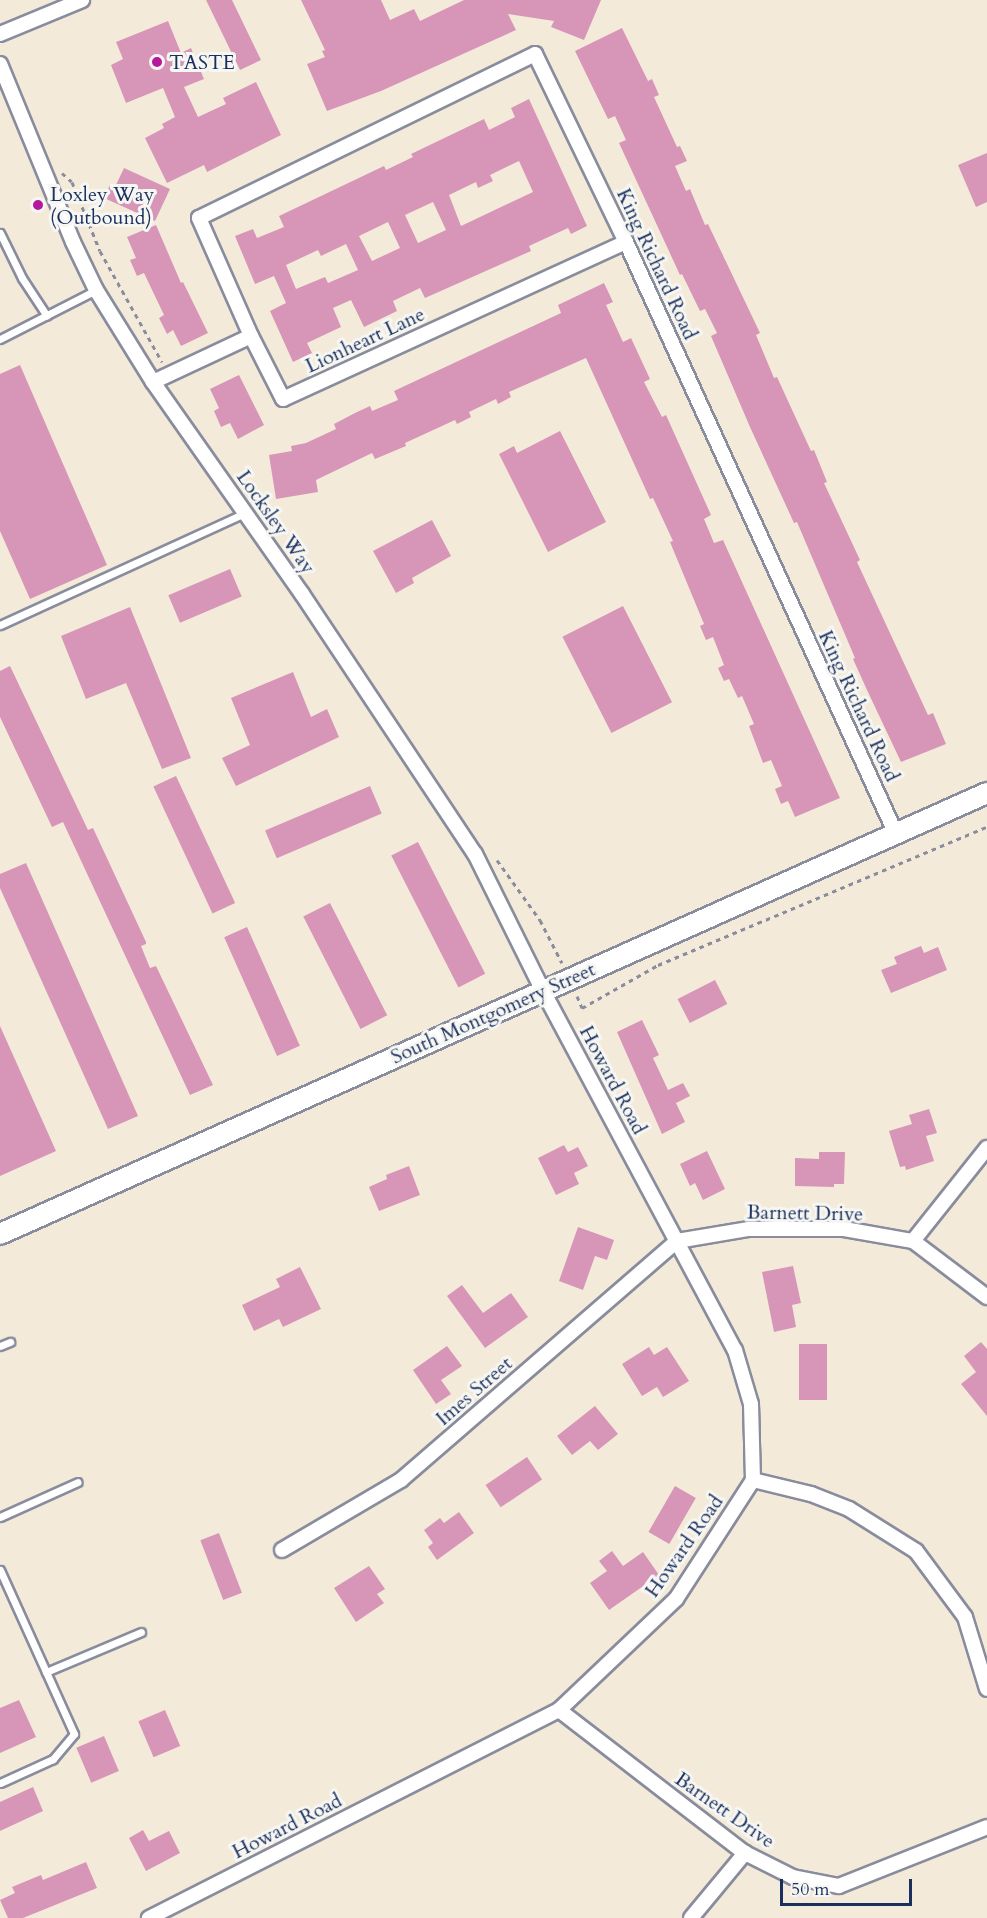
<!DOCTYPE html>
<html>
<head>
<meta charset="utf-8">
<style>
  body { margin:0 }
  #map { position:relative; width:987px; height:1918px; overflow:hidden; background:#f4eada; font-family:Cardo,serif }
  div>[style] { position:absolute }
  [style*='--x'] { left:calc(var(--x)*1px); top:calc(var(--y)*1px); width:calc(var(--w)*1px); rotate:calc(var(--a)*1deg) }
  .building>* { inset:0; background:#d796b8; transform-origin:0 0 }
  .path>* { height:3px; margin-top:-1.5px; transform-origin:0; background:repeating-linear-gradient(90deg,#888c9c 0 4.5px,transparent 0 9px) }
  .roads { filter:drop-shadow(2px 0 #888c9c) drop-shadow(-2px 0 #888c9c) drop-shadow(0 2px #888c9c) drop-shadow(0 -2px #888c9c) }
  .lane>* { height:7px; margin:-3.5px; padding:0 3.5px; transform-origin:3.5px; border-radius:3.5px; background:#fff }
  .street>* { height:14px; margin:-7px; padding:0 7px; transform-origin:7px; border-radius:7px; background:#fff }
  .secondary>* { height:20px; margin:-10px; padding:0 10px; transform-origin:10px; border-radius:10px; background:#fff }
  .dots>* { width:16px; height:16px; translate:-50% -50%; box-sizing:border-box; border:3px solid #f6f6f2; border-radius:50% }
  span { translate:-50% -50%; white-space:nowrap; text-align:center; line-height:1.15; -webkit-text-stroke:6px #f6f6f2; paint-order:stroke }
  .poi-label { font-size:20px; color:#1b2f5e }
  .left { translate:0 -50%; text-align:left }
  .street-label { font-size:20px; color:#1b2f5e }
  .scale { position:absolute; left:780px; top:1879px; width:132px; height:27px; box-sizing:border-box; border:3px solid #1b2f5e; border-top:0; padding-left:8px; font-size:18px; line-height:21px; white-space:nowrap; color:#1b2f5e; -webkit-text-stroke:4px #f6f6f2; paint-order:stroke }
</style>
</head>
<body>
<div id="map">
  <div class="building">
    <i style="clip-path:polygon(206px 0,232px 0,261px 60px,240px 70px)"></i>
    <i style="clip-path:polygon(301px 0,381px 0,390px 20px,414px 9px,420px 21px,464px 0,601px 0,584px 40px,551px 27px,554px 21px,508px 14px,516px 30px,381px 91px,327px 111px,307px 64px,325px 57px,322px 51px,325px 50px)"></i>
    <i style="clip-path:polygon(168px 21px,181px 53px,191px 48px,204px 79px,184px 87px,198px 117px,226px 104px,223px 98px,256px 82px,281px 135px,207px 172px,204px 165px,167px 183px,145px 138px,164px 128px,162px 124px,175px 117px,163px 88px,126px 103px,111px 65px,123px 59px,116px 42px)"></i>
    <i style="clip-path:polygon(622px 28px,648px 81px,652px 79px,659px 95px,654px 97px,677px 147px,680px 146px,687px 161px,675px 166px,686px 191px,690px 189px,705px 225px,708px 224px,760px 333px,756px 335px,774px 378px,777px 377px,811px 451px,814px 450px,827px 482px,824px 483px,860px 560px,857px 562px,928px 715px,933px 713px,946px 744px,901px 762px,867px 690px,853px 659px,855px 658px,797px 522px,794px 523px,750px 427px,711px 336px,717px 333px,705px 309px,700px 311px,682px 274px,680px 275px,619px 143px,626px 140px,615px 116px,608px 119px,575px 51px)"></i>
    <i style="clip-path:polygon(evenodd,529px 99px,587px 226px,571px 234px,568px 228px,529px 246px,531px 251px,425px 298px,420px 288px,393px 301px,397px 311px,364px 327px,351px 300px,333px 308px,341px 327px,307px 343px,312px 353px,293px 362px,270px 311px,286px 303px,274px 276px,255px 284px,235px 236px,253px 229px,257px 238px,284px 227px,279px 216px,384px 166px,386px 170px,413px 157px,411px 154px,484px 119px,489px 130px,515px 117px,511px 108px,529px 99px,519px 161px,533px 192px,461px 226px,449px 195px,476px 182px,478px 188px,493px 181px,490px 175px,519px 161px,529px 99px,433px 202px,446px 230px,418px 243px,405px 215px,433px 202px,529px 99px,388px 222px,400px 248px,372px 261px,359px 236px,388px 222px,529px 99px,346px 244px,358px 270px,328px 283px,325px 277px,296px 289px,286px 265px,318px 250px,321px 256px,346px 244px)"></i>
    <i style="clip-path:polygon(987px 153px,987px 202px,976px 207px,958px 165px)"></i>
    <i style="clip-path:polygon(124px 168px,170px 189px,155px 221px,104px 198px,110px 185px,115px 187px)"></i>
    <i style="clip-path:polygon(156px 225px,181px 283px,183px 282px,208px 333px,181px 346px,173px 330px,167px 334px,159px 318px,164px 315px,144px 273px,137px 276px,130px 260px,136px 258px,127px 237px)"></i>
    <i style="clip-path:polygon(604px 283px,613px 302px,606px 305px,623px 342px,631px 338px,650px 379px,644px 382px,662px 417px,666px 415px,711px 515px,704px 519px,714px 543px,723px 540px,840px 798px,795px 817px,788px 801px,781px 804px,775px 789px,782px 786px,771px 760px,763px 763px,749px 726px,754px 724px,742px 696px,738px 698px,729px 679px,724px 681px,718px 668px,724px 665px,713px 637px,706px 640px,700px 626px,704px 624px,670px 542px,673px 541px,653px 498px,650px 499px,586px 358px,509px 392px,511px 397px,498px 404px,496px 399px,469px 412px,471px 417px,457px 424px,455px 420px,405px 443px,406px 446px,375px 459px,372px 453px,316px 480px,318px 492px,276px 499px,269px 455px,292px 451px,291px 446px,306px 443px,336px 429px,334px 424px,355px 413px,370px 406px,372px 411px,398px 400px,394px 391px,561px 313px,558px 305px)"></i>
    <i style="clip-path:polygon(20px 365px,107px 565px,30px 599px,0 531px,0 374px)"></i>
    <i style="clip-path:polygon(239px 375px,264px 425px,238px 439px,230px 423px,221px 427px,214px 411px,219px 408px,210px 389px)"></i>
    <i style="clip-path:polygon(560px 431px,606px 522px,548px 552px,499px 454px,514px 446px,517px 453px)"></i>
    <i style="clip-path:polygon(432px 520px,451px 556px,412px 578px,414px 583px,396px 593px,373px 551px)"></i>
    <i style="left:230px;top:569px;width:30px;height:67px;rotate:67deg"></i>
    <i style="left:623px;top:606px;width:108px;height:68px;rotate:63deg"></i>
    <i style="clip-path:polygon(130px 607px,191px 758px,162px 769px,126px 683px,86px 699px,61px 636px)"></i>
    <i style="clip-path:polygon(10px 666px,88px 830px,93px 828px,146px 942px,146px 944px,141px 946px,150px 968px,156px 966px,213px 1085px,190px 1095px,63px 822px,52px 827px,0 717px,0 671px)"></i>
    <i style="clip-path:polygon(293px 672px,311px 717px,327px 709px,339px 737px,236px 786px,222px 758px,250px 745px,231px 698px)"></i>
    <i style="left:176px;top:776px;width:140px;height:25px;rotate:65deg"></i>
    <i style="left:370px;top:786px;width:30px;height:114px;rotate:67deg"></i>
    <i style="left:418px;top:842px;width:148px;height:30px;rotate:63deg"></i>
    <i style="clip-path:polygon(26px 863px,138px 1116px,108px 1129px,0 888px,0 874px)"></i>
    <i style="left:330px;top:903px;width:126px;height:30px;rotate:63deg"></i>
    <i style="left:247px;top:927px;width:130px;height:25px;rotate:66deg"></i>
    <i style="clip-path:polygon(921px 946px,924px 953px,938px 947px,947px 970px,891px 993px,881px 970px,897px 964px,894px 957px)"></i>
    <i style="left:715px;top:980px;width:27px;height:42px;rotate:63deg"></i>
    <i style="clip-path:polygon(642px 1020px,659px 1055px,653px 1058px,668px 1090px,683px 1083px,690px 1096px,676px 1103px,685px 1122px,662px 1134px,617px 1032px)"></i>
    <i style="clip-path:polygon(0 1026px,56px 1151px,0 1176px)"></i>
    <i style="clip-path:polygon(929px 1109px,937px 1133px,926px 1136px,934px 1161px,906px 1170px,905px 1166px,900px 1167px,889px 1131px,912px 1124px,909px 1115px)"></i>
    <i style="clip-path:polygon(564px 1145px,568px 1152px,578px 1147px,588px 1166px,574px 1173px,579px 1184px,556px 1195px,538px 1158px)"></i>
    <i style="clip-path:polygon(707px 1151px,725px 1189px,703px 1200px,695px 1183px,690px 1186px,680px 1164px)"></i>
    <i style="clip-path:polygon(819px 1152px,845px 1152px,844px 1184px,834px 1184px,834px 1187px,795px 1186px,795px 1158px,819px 1159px)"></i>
    <i style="clip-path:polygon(409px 1166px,420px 1195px,379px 1211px,369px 1187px,387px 1179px,386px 1175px)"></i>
    <i style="clip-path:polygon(578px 1227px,614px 1240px,607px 1260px,595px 1256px,583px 1290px,559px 1281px)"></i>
    <i style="clip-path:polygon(793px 1266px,801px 1303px,792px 1305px,796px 1327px,774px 1332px,762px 1272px)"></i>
    <i style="clip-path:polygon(300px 1267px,321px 1309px,283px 1327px,279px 1319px,254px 1331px,242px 1305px,280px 1287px,276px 1279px)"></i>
    <i style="clip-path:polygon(462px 1285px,483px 1313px,511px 1293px,528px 1317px,485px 1348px,447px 1296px)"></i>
    <i style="clip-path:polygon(981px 1342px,987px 1349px,987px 1416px,961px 1384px,976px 1372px,964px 1356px)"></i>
    <i style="left:799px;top:1344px;width:28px;height:56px"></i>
    <i style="clip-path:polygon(447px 1346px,462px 1366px,441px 1380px,451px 1394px,436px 1404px,413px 1370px)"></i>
    <i style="clip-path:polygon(649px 1347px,654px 1355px,667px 1347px,689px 1381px,663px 1397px,657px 1387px,642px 1396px,622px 1364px)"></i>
    <i style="clip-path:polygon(595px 1406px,618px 1434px,598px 1450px,590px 1441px,572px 1455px,557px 1436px)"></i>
    <i style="left:527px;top:1457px;width:27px;height:50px;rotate:56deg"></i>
    <i style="left:675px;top:1486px;width:24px;height:53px;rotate:30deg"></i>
    <i style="clip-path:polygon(459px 1512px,474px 1533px,437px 1560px,428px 1547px,433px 1543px,424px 1530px,440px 1518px,444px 1523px)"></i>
    <i style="left:219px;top:1533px;width:64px;height:20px;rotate:69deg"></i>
    <i style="clip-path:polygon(612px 1551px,623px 1566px,643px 1552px,659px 1575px,609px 1610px,590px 1583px,607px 1571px,599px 1561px)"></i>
    <i style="clip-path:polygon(369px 1566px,385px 1589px,377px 1594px,384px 1603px,356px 1622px,334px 1588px)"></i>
    <i style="clip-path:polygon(19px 1700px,36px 1737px,0 1753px,0 1708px)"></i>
    <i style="left:165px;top:1710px;width:39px;height:29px;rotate:67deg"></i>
    <i style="left:104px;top:1736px;width:38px;height:30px;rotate:67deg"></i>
    <i style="clip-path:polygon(33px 1787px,43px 1811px,0 1831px,0 1802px)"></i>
    <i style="clip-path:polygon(143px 1830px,149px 1841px,169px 1831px,180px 1853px,146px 1871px,129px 1838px)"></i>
    <i style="clip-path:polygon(86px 1862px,97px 1888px,23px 1918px,8px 1918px,0 1900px,15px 1893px,12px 1887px,41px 1875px,43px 1880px)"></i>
  </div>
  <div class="path">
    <i style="--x:62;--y:173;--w:13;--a:42"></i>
    <i style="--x:72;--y:182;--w:74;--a:67.9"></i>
    <i style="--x:100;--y:251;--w:127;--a:60.8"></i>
    <i style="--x:497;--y:860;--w:74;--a:54.4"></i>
    <i style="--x:540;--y:920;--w:48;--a:62.9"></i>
    <i style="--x:577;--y:996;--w:13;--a:67"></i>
    <i style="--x:582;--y:1008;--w:87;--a:-29.5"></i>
    <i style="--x:658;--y:965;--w:357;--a:-22.8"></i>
  </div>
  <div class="roads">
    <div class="lane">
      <i style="--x:0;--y:233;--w:50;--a:63.9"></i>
      <i style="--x:22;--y:278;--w:45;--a:56.7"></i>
      <i style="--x:0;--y:339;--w:108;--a:-27"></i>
      <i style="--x:0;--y:625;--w:269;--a:-24.6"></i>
      <i style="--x:0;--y:1346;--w:11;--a:-22"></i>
      <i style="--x:0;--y:1517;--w:85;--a:-24.2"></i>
      <i style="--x:0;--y:1570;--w:180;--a:65.7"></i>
      <i style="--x:74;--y:1734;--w:33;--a:130"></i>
      <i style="--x:53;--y:1759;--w:58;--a:155.6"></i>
      <i style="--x:46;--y:1672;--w:103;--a:-22.8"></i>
    </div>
    <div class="street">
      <i style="--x:0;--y:34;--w:89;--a:-22.5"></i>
      <i style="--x:0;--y:64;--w:192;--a:67.7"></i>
      <i style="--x:73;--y:242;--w:53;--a:64.4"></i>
      <i style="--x:96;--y:290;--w:108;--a:58.2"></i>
      <i style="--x:153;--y:382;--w:259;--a:54.9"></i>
      <i style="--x:302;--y:594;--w:312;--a:56.4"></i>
      <i style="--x:475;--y:854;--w:153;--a:63.6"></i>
      <i style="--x:543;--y:991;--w:407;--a:61.9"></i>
      <i style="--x:735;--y:1350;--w:56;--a:73.5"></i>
      <i style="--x:751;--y:1404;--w:76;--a:88.5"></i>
      <i style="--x:753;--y:1480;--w:142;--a:122.9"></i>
      <i style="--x:676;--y:1599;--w:161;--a:136.5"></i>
      <i style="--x:559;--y:1710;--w:460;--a:153.1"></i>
      <i style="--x:626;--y:242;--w:377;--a:155.4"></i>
      <i style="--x:283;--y:399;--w:71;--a:-116.9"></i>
      <i style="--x:251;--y:336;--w:129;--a:-113.8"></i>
      <i style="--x:199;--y:218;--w:374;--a:-26"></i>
      <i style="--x:535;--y:54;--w:209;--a:64.2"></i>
      <i style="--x:626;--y:242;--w:648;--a:65.49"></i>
      <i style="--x:153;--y:382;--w:108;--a:-25.1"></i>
      <i style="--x:913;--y:1241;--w:119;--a:-51.5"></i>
      <i style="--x:753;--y:1480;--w:60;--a:13.6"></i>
      <i style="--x:811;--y:1494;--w:41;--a:21.5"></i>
      <i style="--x:849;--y:1509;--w:79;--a:32.1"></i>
      <i style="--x:916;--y:1551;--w:82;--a:53.4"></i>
      <i style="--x:965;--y:1617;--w:75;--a:73"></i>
      <i style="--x:282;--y:1550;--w:138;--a:-30.5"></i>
      <i style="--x:401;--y:1480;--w:365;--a:-40.9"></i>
      <i style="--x:677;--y:1241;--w:73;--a:-9.5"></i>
      <i style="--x:749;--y:1229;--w:95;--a:0"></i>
      <i style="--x:844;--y:1229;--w:70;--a:9.9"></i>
      <i style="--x:913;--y:1241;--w:93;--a:37.1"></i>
      <i style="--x:559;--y:1710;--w:235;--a:37.6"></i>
      <i style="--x:745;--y:1853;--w:54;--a:26.6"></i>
      <i style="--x:793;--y:1877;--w:47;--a:11.1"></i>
      <i style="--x:839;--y:1886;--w:159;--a:-21.7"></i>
      <i style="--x:691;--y:1918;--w:85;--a:-50.3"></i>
    </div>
    <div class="secondary">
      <i style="--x:0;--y:1234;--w:1081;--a:-24.08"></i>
    </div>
  </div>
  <div class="dots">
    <i style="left:157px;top:62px;background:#b5179e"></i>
    <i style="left:38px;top:205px;background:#b5179e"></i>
  </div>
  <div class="poi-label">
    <span class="left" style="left:169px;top:62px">TASTE</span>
    <span class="left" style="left:50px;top:206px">Loxley Way<br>(Outbound)</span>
  </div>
  <div class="street-label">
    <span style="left:657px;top:264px;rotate:65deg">King Richard Road</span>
    <span style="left:365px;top:340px;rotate:-25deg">Lionheart Lane</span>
    <span style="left:276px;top:522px;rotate:55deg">Locksley Way</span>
    <span style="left:859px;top:706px;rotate:65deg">King Richard Road</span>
    <span style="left:493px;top:1013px;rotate:-24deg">South Montgomery Street</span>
    <span style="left:613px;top:1080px;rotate:62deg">Howard Road</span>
    <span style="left:805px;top:1213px;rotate:1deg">Barnett Drive</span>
    <span style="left:474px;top:1391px;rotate:-41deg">Imes Street</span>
    <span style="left:684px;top:1546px;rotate:-55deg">Howard Road</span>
    <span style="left:725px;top:1810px;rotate:35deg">Barnett Drive</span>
    <span style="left:287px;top:1826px;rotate:-27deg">Howard Road</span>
  </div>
  <div class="scale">50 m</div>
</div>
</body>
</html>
